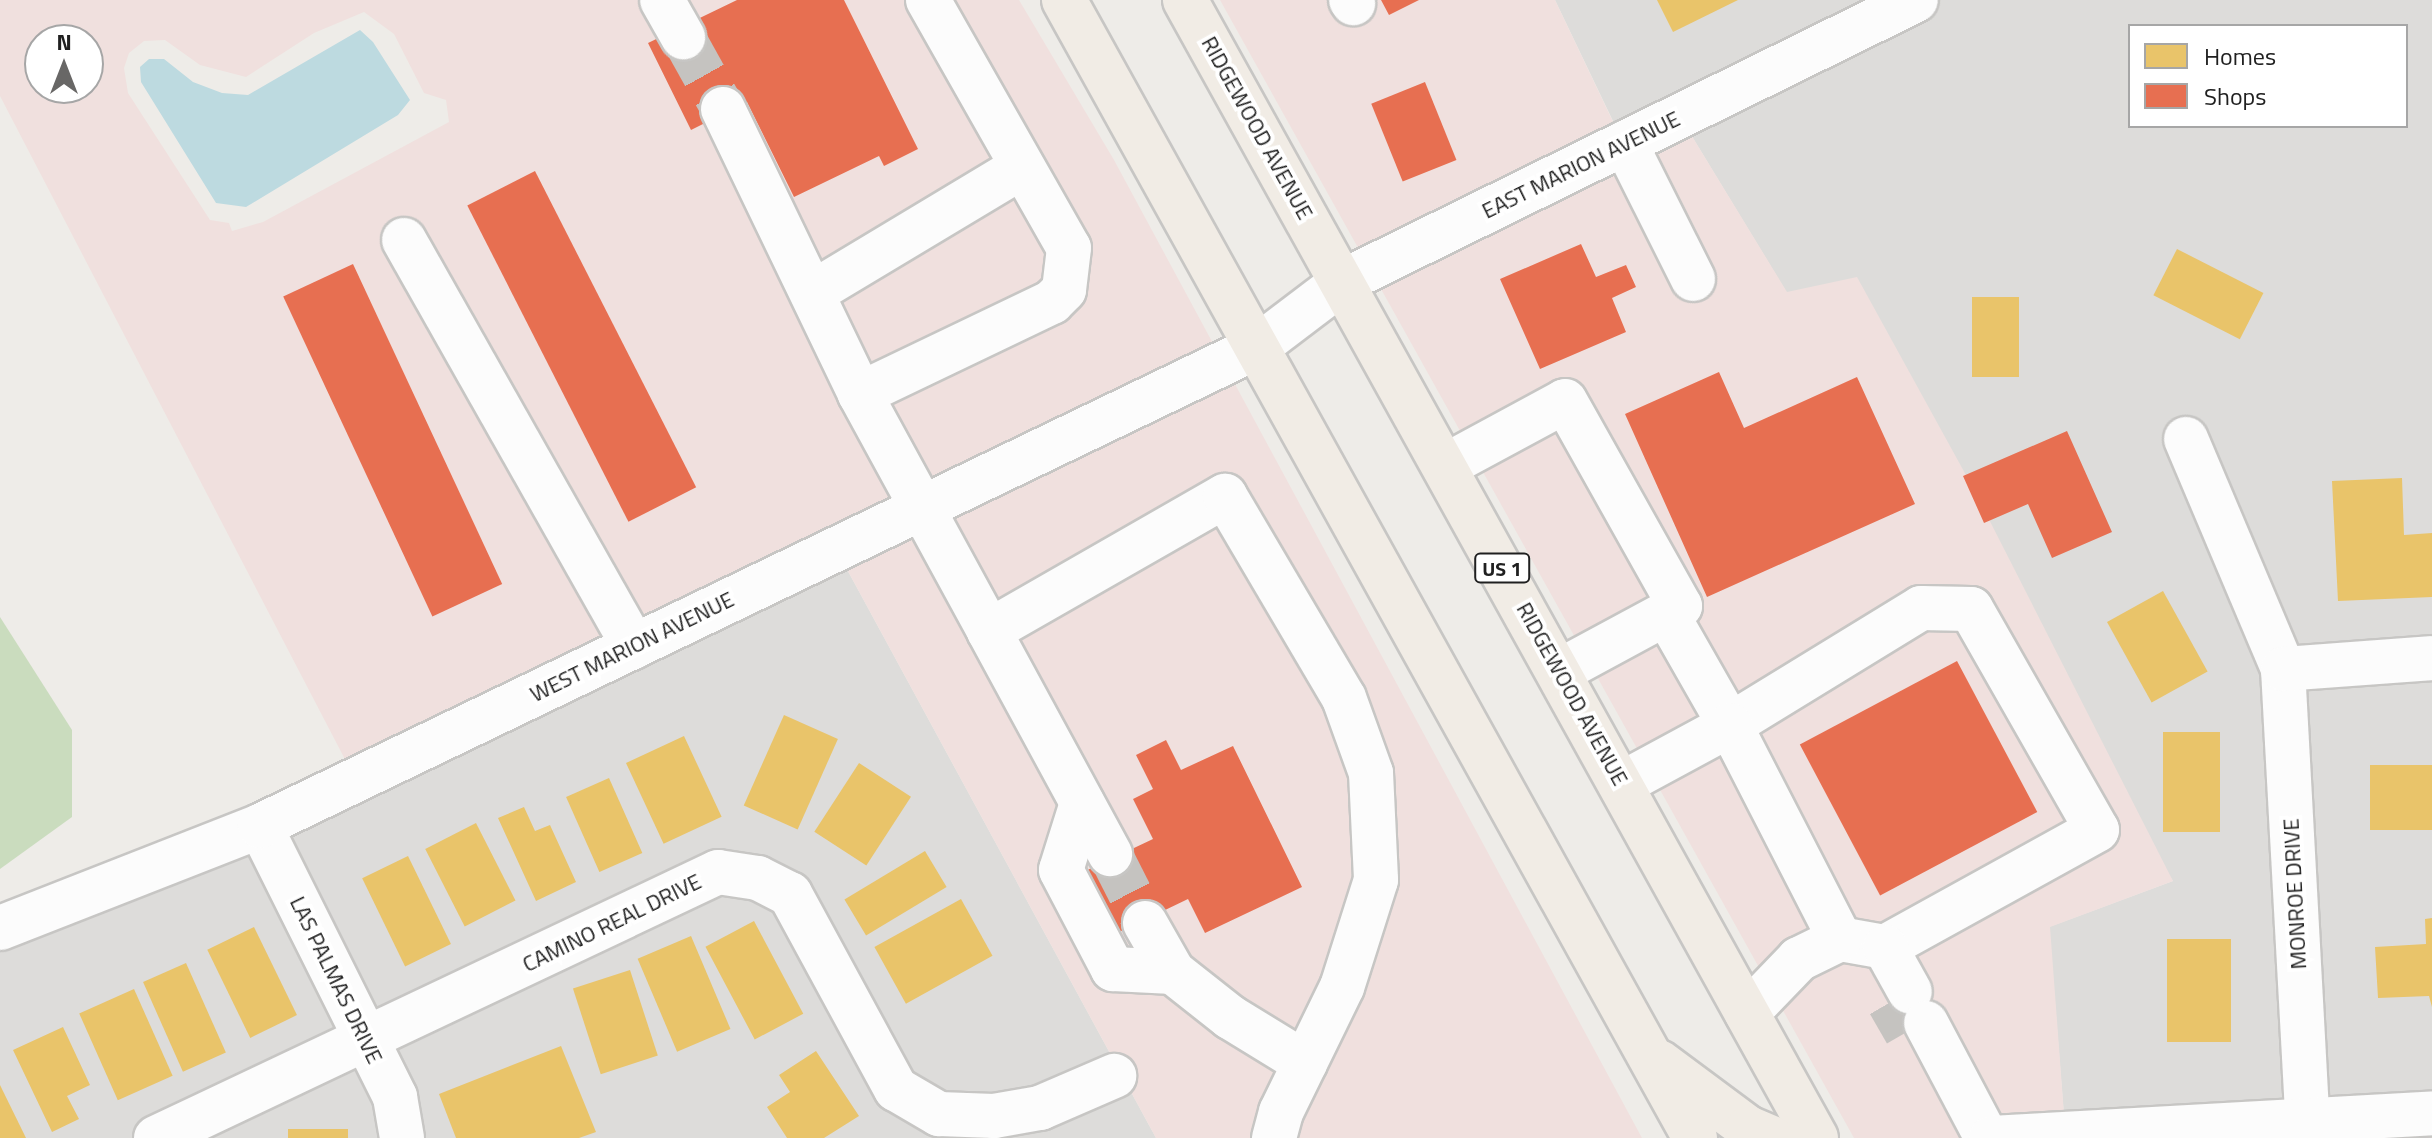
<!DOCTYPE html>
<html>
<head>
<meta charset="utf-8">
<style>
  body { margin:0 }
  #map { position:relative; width:2432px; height:1138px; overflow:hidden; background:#eeece8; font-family:"Titillium Web",sans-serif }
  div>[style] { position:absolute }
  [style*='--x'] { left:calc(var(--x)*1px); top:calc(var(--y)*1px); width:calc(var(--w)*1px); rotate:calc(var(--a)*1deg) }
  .residential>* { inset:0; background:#dddcda }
  .commercial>* { inset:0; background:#f0e0de }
  .forest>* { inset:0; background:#cadcbe }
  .water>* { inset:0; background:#bddae0 }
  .homes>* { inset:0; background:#e9c46a; transform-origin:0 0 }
  .shops>* { inset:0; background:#e76f51; transform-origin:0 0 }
  .minor-tunnel>* { height:44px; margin-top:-22px; transform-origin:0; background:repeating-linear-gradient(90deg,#c5c3c0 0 44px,transparent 0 66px) }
  .roads { filter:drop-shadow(2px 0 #c7c6c4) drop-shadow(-2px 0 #c7c6c4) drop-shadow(0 2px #c7c6c4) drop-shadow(0 -2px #c7c6c4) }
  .minor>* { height:44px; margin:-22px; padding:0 22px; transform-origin:22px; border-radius:22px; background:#fcfcfc }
  .major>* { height:44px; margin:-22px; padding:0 22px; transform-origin:22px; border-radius:22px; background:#f1ece5 }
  span { translate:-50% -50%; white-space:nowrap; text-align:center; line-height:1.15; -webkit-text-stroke:8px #fff; paint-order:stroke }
  .shield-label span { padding:2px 6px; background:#fff; border:2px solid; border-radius:6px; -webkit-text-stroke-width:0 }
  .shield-label { font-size:20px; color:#202020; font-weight:700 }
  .street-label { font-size:22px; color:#202020 }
  .legend { position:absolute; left:2128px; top:24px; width:280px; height:104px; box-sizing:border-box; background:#fff; border:2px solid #a6a6a6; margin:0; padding:10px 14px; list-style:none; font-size:24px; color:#202020 }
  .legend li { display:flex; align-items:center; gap:16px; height:40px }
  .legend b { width:40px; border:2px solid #a6a6a6 }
  .north { position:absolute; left:24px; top:24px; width:80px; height:80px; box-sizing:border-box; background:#fff; border:2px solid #a6a6a6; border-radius:50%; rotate:0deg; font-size:22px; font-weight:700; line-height:32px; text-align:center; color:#202020 }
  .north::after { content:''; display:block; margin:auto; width:28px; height:36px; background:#686766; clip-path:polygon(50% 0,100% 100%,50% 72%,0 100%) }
</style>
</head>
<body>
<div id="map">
  <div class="residential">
    <i style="clip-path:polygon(evenodd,1555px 0,2432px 0,2432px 1124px,2065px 1128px,2049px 927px,2173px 881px,1787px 293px,1679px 115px,1625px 146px,1555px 0,2130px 26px,2406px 26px,2406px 126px,2130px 126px,2130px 26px)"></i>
    <i style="clip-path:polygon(837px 551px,1156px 1138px,0 1138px,0 951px,363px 794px)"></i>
  </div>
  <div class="commercial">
    <i style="clip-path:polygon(evenodd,0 0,1019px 0,1114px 160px,1642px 1138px,1156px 1138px,837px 551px,363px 794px,0 96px,0 0,364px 12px,394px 34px,424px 93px,446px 100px,449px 122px,263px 222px,232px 231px,229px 223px,210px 220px,128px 93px,124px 68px,129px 53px,144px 41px,165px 40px,200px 65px,246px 77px,314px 33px,364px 12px,0 0,40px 40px,88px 40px,88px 88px,40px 88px,40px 40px)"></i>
    <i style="clip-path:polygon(1220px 0,1555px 0,1624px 145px,1679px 115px,1787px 292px,1857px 277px,1972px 486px,2173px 881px,2050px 927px,2065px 1128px,2432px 1124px,2432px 1138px,1854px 1138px)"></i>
  </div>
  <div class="forest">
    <i style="clip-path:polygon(0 617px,72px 730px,72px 817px,0 869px)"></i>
  </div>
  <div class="water">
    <i style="clip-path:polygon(360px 30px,373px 42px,410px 100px,398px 115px,246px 207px,216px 203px,141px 82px,140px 67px,149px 59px,164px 59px,193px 82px,222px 93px,248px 95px)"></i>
  </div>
  <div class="homes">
    <i style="clip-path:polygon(1657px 0,1738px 0,1673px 32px)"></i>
    <i style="left:2177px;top:249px;width:97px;height:52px;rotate:27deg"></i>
    <i style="left:1972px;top:297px;width:47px;height:80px"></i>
    <i style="clip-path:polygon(2402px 478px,2404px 535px,2432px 533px,2432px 597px,2338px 601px,2332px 481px)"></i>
    <i style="left:2163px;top:591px;width:92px;height:64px;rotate:61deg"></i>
    <i style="left:784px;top:715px;width:59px;height:99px;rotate:24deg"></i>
    <i style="left:2163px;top:732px;width:57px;height:100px"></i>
    <i style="left:684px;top:736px;width:89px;height:64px;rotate:65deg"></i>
    <i style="left:859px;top:763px;width:62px;height:82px;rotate:33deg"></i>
    <i style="left:2432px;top:765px;width:65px;height:62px;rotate:90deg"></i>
    <i style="left:609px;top:778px;width:82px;height:47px;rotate:66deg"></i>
    <i style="clip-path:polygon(524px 807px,535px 831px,550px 825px,576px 882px,536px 901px,498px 818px)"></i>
    <i style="left:476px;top:823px;width:87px;height:57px;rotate:63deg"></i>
    <i style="left:925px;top:851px;width:42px;height:94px;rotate:59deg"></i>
    <i style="left:408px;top:856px;width:98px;height:51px;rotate:64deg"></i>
    <i style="left:961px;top:899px;width:65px;height:99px;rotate:61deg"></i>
    <i style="clip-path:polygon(2432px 918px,2432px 1007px,2429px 996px,2378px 998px,2375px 947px,2426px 944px,2425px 919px)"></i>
    <i style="left:754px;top:921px;width:105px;height:55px;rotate:62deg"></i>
    <i style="left:254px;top:927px;width:98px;height:52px;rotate:64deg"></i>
    <i style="left:691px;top:936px;width:101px;height:58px;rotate:67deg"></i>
    <i style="left:2167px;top:939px;width:64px;height:103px"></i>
    <i style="left:186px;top:963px;width:98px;height:47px;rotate:66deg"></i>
    <i style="left:630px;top:970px;width:90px;height:60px;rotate:72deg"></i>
    <i style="left:134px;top:989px;width:95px;height:60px;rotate:66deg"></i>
    <i style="clip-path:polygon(63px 1027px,90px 1085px,67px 1096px,79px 1119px,52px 1132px,13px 1050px)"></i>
    <i style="clip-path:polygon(561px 1046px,596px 1132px,579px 1138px,456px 1138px,439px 1094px)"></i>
    <i style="clip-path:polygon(816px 1051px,859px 1116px,824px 1138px,787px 1138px,767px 1107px,790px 1092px,779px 1075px)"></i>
    <i style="clip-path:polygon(0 1085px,26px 1138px,0 1138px)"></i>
    <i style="left:348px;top:1129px;width:9px;height:60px;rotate:90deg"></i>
  </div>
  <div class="shops">
    <i style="clip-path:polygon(737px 0,844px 0,918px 149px,884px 166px,879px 156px,794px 197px,747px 102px,691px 130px,648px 43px)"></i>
    <i style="clip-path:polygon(1381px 0,1419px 0,1389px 15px)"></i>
    <i style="left:1425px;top:82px;width:84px;height:58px;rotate:68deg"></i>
    <i style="left:535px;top:171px;width:355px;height:76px;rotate:63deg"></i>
    <i style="clip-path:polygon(1581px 244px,1596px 277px,1626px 265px,1636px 287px,1612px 298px,1626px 332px,1540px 369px,1500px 279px)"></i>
    <i style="left:353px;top:264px;width:353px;height:77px;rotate:65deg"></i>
    <i style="clip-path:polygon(1719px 372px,1744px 428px,1857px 377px,1915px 504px,1707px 597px,1625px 414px)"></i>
    <i style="clip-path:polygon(2067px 431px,2112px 532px,2052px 558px,2028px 504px,1984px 523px,1963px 476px)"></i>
    <i style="left:1957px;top:661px;width:171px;height:178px;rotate:62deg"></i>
    <i style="clip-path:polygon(1166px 740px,1181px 770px,1233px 746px,1302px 887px,1205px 933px,1188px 899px,1109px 937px,1079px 874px,1153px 839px,1133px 799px,1153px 789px,1136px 755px)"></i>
  </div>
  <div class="minor-tunnel">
    <i style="--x:683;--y:37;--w:82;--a:60.9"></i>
    <i style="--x:1110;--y:854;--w:77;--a:63.1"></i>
    <i style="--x:1889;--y:1003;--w:34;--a:60"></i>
  </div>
  <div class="roads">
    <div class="minor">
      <i style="--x:662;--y:0;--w:43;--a:60.4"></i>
      <i style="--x:928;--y:0;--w:285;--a:60.4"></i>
      <i style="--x:1069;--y:248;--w:42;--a:96.8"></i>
      <i style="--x:1064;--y:290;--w:17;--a:135"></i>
      <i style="--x:1052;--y:302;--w:213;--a:154.4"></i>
      <i style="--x:860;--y:394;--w:270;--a:61.4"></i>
      <i style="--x:989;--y:631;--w:272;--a:-29.8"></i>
      <i style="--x:1225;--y:496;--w:234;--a:59.5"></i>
      <i style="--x:1344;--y:698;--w:80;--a:70.2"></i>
      <i style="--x:1371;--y:773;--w:107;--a:87.3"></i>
      <i style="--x:1376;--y:880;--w:112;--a:107.6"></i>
      <i style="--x:1342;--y:987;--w:139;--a:116"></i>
      <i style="--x:1281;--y:1112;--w:27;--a:105"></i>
      <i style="--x:1351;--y:0;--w:4;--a:56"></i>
      <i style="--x:723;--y:109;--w:316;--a:64.3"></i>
      <i style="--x:1625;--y:143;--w:152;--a:63.4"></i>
      <i style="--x:404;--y:240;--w:467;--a:60.5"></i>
      <i style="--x:812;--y:293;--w:245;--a:-31"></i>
      <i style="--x:2186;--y:439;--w:250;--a:67.1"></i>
      <i style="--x:2283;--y:669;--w:451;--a:86.9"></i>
      <i style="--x:1445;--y:466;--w:136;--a:-28.4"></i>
      <i style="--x:1565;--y:401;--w:235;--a:60.7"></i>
      <i style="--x:1680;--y:606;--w:136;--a:151.6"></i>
      <i style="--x:1666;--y:613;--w:129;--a:60.3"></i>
      <i style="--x:1730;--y:725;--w:224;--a:-31.5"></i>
      <i style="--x:1921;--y:608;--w:50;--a:1.1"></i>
      <i style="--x:1971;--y:609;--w:254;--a:60.3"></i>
      <i style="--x:2097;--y:830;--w:242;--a:151.1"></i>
      <i style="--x:1885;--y:947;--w:46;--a:-169.9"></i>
      <i style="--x:989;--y:631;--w:254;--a:61.5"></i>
      <i style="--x:2283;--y:669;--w:149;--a:-4.2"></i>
      <i style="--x:1621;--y:784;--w:124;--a:-28.4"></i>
      <i style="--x:1730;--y:725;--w:241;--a:62.8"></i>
      <i style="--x:1840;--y:939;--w:46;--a:154"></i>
      <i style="--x:1799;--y:959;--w:75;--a:133.9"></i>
      <i style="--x:1082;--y:803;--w:70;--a:107.4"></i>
      <i style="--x:1061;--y:870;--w:112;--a:62.3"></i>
      <i style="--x:1113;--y:969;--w:60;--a:2.9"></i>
      <i style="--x:260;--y:826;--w:303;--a:63.5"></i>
      <i style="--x:395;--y:1097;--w:42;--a:80.3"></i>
      <i style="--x:1145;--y:923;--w:56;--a:60.3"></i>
      <i style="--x:1173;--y:972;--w:73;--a:38.3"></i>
      <i style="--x:1230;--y:1017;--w:88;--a:31.5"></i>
      <i style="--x:0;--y:928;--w:279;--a:-21.4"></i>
      <i style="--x:260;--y:826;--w:1106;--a:-25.66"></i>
      <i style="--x:1257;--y:347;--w:109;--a:-37.2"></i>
      <i style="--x:1344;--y:281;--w:637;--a:-26.16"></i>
      <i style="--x:1885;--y:947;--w:51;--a:60.9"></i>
      <i style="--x:1926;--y:1023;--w:130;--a:62.1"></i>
      <i style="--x:156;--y:1138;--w:622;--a:-25.33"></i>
      <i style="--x:718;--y:872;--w:40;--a:8.5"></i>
      <i style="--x:758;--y:878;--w:36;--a:27"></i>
      <i style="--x:790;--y:894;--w:222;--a:61.5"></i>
      <i style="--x:896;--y:1089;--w:50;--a:30.2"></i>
      <i style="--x:939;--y:1114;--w:55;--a:2.1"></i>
      <i style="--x:994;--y:1116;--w:47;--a:-9.9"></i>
      <i style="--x:1040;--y:1108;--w:81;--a:-23.4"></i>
      <i style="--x:1991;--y:1138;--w:442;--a:-3.2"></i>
    </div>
    <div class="major">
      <i style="--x:1064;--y:0;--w:1301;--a:60.99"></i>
      <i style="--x:1185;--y:0;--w:1301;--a:60.99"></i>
      <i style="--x:1659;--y:1062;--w:111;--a:36.6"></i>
      <i style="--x:1748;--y:1128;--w:25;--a:23"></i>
    </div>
  </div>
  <div class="shield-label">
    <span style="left:1502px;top:568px">US 1</span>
  </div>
  <div class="street-label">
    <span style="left:1257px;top:128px;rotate:61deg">RIDGEWOOD AVENUE</span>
    <span style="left:1581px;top:165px;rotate:-26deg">EAST MARION AVENUE</span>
    <span style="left:632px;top:647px;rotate:-26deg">WEST MARION AVENUE</span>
    <span style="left:1572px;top:694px;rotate:61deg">RIDGEWOOD AVENUE</span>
    <span style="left:2295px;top:894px;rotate:-93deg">MONROE DRIVE</span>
    <span style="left:612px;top:923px;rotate:-26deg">CAMINO REAL DRIVE</span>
    <span style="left:336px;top:980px;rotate:64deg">LAS PALMAS DRIVE</span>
  </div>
  <ul class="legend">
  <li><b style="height:22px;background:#e9c46a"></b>Homes</li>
  <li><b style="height:22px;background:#e76f51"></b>Shops</li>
  </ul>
  <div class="north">N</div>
</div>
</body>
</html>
